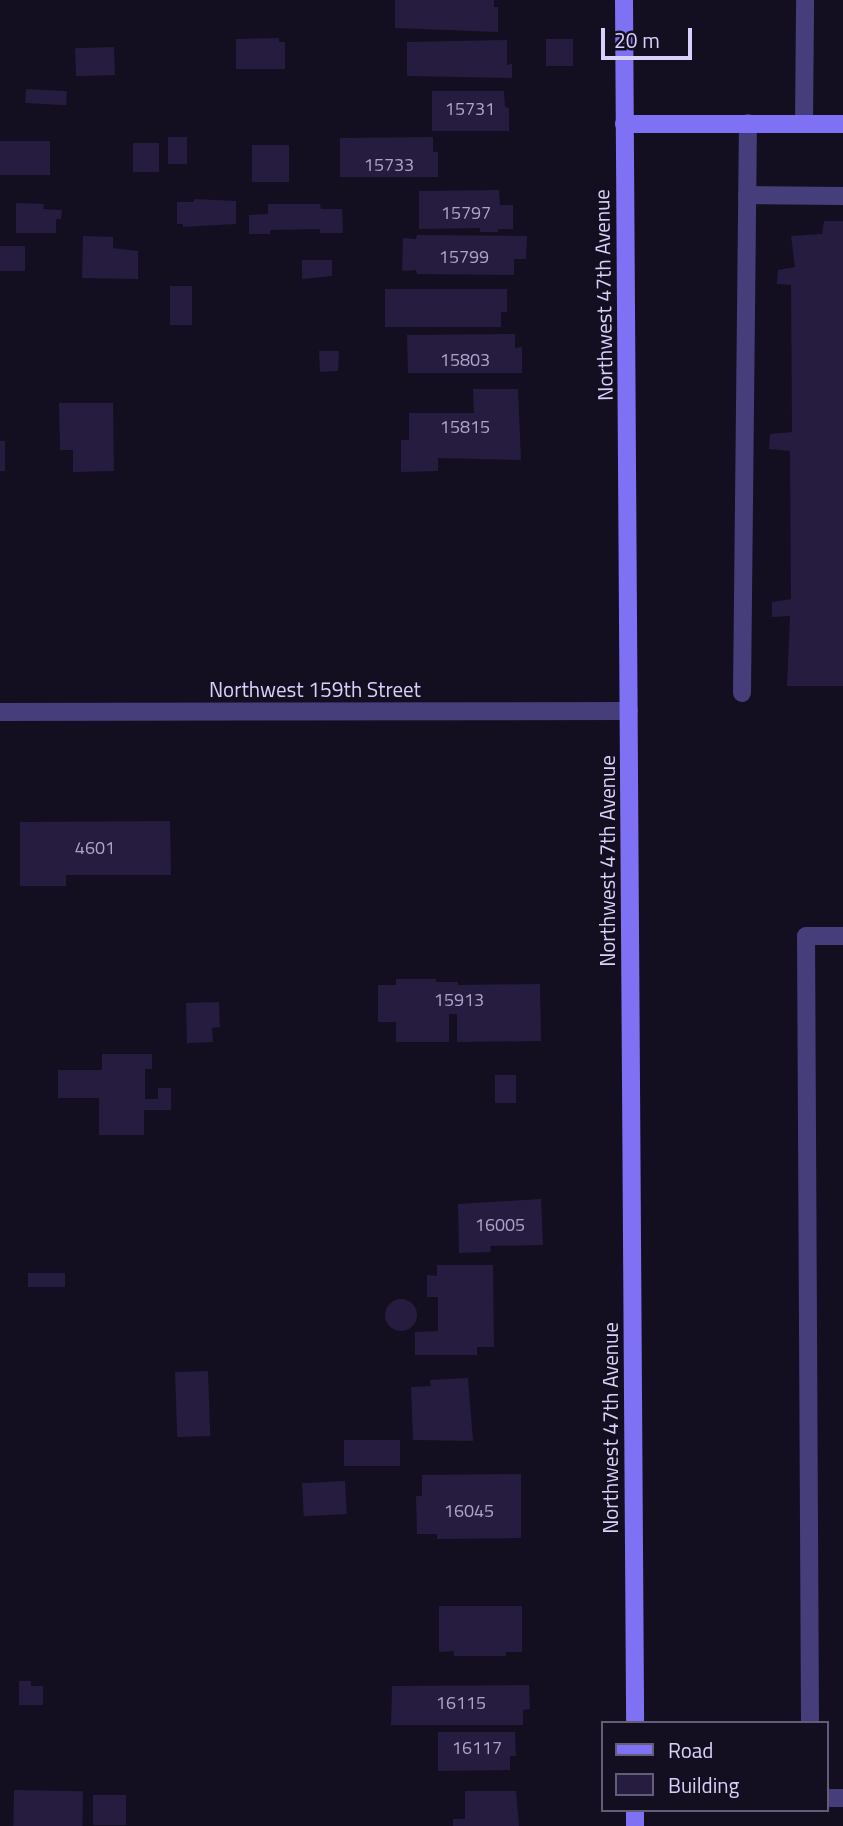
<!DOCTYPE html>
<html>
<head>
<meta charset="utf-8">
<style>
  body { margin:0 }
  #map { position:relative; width:843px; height:1826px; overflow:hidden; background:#130f20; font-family:"Titillium Web",sans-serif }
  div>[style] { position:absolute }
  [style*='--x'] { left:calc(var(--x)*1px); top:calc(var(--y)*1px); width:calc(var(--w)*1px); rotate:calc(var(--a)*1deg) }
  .building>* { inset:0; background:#261c3f; transform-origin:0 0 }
  .round { border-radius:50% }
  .lane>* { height:18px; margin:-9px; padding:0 9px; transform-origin:9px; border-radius:9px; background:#453e7b }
  .street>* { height:18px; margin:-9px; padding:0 9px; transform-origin:9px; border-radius:9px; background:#453e7b }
  .secondary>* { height:18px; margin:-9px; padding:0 9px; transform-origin:9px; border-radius:9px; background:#7f71f3 }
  span { translate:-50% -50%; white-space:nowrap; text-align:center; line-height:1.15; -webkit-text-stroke:5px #130f20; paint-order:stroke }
  .number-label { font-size:18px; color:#ada4cc }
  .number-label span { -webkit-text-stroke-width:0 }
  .street-label { font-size:21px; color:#dad1fb }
  .legend { position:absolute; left:601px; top:1721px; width:228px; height:91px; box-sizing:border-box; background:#130f20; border:2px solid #635d78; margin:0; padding:9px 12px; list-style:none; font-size:21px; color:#dad1fb }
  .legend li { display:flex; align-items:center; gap:14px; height:35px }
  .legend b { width:35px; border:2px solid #635d78 }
  .scale { position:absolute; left:601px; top:28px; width:91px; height:32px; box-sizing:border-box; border:4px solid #dad1fb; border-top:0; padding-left:9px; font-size:21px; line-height:24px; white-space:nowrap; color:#dad1fb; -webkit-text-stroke:5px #130f20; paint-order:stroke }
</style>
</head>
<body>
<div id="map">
  <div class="building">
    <i style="clip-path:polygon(395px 0,494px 0,494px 7px,498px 7px,498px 32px,395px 28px)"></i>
    <i style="clip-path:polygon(279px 38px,279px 42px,285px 42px,285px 69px,236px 69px,236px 39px)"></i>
    <i style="left:546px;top:39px;width:27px;height:27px"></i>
    <i style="clip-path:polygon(507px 40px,507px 65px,512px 64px,512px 78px,407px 76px,407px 42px)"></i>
    <i style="left:114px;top:47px;width:28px;height:39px;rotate:88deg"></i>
    <i style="left:26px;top:89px;width:41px;height:14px;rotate:3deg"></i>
    <i style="clip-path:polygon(432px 91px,504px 91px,505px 107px,509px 108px,509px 131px,432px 131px)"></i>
    <i style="left:168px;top:137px;width:19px;height:27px"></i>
    <i style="clip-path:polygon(433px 137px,433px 152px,438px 152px,438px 177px,340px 177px,340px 138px)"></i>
    <i style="left:0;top:141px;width:50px;height:34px"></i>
    <i style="left:159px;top:143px;width:29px;height:26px;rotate:90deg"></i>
    <i style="left:252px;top:145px;width:37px;height:37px"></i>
    <i style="clip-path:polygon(499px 190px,500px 205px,513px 205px,513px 229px,498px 229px,498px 232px,480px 232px,480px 228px,419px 229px,419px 191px)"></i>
    <i style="clip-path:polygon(194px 199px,236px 201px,236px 224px,183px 227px,183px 224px,177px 224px,177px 202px,194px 202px)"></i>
    <i style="clip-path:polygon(16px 203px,44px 204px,43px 209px,62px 210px,61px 219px,56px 219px,56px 233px,16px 233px)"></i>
    <i style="clip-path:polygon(268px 204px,320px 204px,321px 209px,342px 209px,343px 233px,320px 233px,320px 229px,270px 230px,270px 234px,249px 234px,249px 215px,268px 214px)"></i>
    <i style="clip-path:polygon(824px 221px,843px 221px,843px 686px,787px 686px,790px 616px,772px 617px,772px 602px,791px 599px,790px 451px,769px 449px,770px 434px,792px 432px,791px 285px,777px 284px,778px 270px,795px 267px,791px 236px,822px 234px)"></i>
    <i style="clip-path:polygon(417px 235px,527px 236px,526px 259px,514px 259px,514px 275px,417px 274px,416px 270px,402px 271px,403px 238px,416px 239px)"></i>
    <i style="clip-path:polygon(83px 236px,113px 237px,113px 248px,138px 251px,138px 279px,82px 278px)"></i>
    <i style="left:0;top:246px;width:25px;height:25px"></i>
    <i style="clip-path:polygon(302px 260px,332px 260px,332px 276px,302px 279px)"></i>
    <i style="left:170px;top:286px;width:22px;height:39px"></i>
    <i style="clip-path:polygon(385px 289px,507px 289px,507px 312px,501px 312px,501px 327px,385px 327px)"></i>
    <i style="clip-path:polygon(515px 334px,515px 348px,522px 347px,522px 373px,408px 373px,407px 335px)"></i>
    <i style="clip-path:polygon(319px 351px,339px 351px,338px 371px,320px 372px)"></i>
    <i style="clip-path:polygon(473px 389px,518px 389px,521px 460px,438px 458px,438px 471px,401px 472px,401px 440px,409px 440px,409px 413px,474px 413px)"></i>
    <i style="clip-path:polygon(59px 403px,113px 403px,114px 471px,73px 472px,73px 450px,60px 450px)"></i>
    <i style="left:0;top:441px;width:5px;height:30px"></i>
    <i style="clip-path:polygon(170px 821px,171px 875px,66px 875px,66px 886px,20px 886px,20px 822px)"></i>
    <i style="clip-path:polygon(396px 979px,436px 979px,436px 982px,458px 982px,458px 985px,540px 984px,541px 1041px,457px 1042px,457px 1014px,449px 1014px,449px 1042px,396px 1042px,396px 1022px,378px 1022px,378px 985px,396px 985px)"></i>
    <i style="clip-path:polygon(219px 1002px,220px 1027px,212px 1028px,213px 1042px,187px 1043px,186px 1003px)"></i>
    <i style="clip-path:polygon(102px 1054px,152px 1054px,152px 1069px,145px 1069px,145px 1099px,158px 1099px,158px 1088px,171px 1088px,171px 1110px,144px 1110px,144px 1135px,99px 1135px,99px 1098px,58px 1098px,58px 1070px,102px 1070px)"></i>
    <i style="left:516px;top:1075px;width:28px;height:21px;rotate:90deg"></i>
    <i style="clip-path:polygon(541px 1199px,543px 1245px,490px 1246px,491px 1252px,459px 1253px,458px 1204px)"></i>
    <i style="clip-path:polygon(437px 1265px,493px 1265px,494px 1347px,477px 1347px,477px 1355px,415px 1355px,415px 1332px,438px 1331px,438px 1297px,427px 1297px,427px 1275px,437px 1276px)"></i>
    <i style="left:28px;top:1273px;width:37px;height:14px"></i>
    <i class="round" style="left:385px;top:1299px;width:32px;height:32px"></i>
    <i style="left:208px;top:1371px;width:65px;height:33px;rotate:88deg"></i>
    <i style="clip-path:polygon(468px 1378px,473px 1441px,413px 1440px,411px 1387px,431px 1386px,430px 1380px)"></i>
    <i style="left:344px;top:1440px;width:56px;height:26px"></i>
    <i style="clip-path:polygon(521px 1474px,521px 1538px,437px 1539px,437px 1534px,417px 1534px,416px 1496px,422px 1496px,422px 1475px)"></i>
    <i style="left:345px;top:1481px;width:33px;height:43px;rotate:87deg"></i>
    <i style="clip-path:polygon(439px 1606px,522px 1606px,522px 1652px,506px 1652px,506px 1656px,454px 1656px,454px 1651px,439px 1652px)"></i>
    <i style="clip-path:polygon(19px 1681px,31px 1681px,31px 1686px,43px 1686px,43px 1705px,19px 1705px)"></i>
    <i style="clip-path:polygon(529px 1685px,530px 1709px,523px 1710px,523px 1725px,391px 1725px,392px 1686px)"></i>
    <i style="clip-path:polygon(438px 1732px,515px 1732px,516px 1756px,510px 1756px,510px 1770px,438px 1771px)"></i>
    <i style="left:14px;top:1790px;width:69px;height:36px;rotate:1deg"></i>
    <i style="clip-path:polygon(465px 1791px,516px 1791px,519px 1826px,453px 1826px,453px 1819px,465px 1819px)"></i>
    <i style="left:93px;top:1795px;width:33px;height:30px"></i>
  </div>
  <div class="lane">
    <i style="--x:804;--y:124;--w:124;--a:-89.5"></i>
    <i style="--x:747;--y:195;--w:96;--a:0.6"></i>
    <i style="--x:742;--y:693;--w:570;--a:-89.4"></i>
    <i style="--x:810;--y:1723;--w:787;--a:-90.29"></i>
    <i style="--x:806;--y:936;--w:37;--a:0"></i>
    <i style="--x:827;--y:1798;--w:16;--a:0"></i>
  </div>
  <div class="street">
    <i style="--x:0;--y:712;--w:629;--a:-0.09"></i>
  </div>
  <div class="secondary">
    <i style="--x:624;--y:0;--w:1723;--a:89.63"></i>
    <i style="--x:624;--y:124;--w:219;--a:0"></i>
    <i style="--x:635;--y:1810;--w:16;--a:90"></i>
  </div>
  <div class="number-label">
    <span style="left:470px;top:109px">15731</span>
    <span style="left:389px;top:165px">15733</span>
    <span style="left:466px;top:213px">15797</span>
    <span style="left:464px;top:257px">15799</span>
    <span style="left:465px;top:360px">15803</span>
    <span style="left:465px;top:427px">15815</span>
    <span style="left:95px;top:848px">4601</span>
    <span style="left:459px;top:1000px">15913</span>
    <span style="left:500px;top:1225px">16005</span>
    <span style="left:469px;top:1511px">16045</span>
    <span style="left:461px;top:1703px">16115</span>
    <span style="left:477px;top:1748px">16117</span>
  </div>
  <div class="street-label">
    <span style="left:603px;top:295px;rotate:-91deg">Northwest 47th Avenue</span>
    <span style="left:315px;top:689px">Northwest 159th Street</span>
    <span style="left:607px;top:861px;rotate:-90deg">Northwest 47th Avenue</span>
    <span style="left:610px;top:1428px;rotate:-90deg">Northwest 47th Avenue</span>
  </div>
  <ul class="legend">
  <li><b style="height:9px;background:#7f71f3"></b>Road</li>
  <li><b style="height:19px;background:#261c3f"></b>Building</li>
  </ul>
  <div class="scale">20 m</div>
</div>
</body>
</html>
